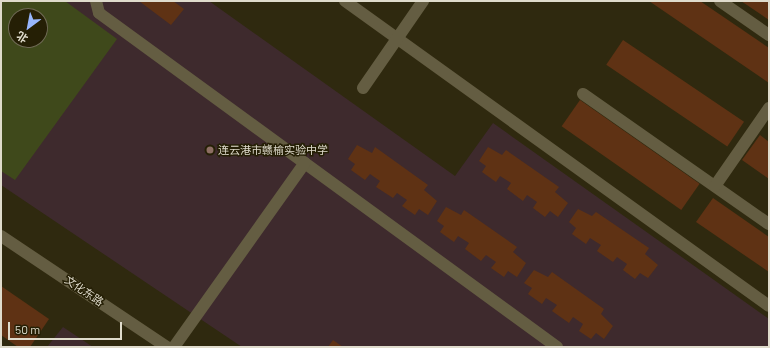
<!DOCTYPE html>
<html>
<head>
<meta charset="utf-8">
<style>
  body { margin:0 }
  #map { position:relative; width:770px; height:348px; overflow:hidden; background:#2f290f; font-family:Barlow,"Noto Sans SC",sans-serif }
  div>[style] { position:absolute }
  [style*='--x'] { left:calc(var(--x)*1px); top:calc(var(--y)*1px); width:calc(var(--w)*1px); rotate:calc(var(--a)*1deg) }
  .education>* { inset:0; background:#3e2a2d }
  .green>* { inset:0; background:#3f491b }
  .building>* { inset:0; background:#5f3214; transform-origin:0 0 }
  .minor>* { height:12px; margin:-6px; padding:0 6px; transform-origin:6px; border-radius:6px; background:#645d42 }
  .dots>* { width:11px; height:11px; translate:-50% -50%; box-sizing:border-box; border:2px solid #251f05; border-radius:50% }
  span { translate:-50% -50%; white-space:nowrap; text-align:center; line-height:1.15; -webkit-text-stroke:3px #251f05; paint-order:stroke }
  .poi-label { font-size:11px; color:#dfdbcc }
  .left { translate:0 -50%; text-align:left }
  .street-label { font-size:11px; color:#dfdbcc }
  .frame { position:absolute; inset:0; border:2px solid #dfdbcc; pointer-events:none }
  .north { position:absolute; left:8px; top:8px; width:40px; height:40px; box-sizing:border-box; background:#251f05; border:1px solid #6f6a55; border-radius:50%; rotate:212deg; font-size:11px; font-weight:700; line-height:16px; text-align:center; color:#dfdbcc }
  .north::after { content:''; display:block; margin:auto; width:14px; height:18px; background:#97b6fd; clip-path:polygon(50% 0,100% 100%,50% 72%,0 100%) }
  .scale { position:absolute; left:8px; top:322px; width:114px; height:18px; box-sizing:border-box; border:2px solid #dfdbcc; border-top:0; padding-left:5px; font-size:12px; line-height:14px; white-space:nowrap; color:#dfdbcc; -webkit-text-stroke:3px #251f05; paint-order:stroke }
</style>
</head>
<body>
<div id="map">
  <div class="education">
    <i style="clip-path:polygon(evenodd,1px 1px,209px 1px,455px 176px,493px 123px,769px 319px,769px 347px,242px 347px,1px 185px,1px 1px,16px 16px,40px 16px,40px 40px,16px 40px,16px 16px)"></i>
    <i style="clip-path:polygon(63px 327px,93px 347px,47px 347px)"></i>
  </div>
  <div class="green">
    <i style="clip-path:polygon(evenodd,1px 1px,65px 1px,117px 39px,15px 180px,1px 171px,1px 1px,16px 16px,40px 16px,40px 40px,16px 40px,16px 16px)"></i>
  </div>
  <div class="building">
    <i style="clip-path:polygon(139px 1px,173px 1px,184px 9px,171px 25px)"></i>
    <i style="clip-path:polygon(649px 1px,700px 1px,769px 48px,769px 83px)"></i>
    <i style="clip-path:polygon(741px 1px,769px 1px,769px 20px)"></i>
    <i style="left:623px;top:40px;width:146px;height:30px;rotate:34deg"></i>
    <i style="left:580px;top:100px;width:146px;height:32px;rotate:35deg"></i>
    <i style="clip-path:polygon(760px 135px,769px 142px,769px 179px,742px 160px)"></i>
    <i style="clip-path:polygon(357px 145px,372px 153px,375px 147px,428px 185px,424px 190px,437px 201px,428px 215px,419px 209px,415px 215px,402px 206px,407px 200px,397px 193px,393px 198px,376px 187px,380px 181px,370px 174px,365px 180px,351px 170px,355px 164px,348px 159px)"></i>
    <i style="clip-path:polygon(488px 147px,502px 155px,506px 150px,559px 187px,555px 192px,568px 203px,558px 217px,550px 211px,545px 217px,533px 208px,537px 202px,527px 195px,523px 201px,507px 189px,511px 183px,500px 176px,496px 182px,482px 172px,486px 166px,479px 161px)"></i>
    <i style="clip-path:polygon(713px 198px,769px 237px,769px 272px,696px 222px)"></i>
    <i style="clip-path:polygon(446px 207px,461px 215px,464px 210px,517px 247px,513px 252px,526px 263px,517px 277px,508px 271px,504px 277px,491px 268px,496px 262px,486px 255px,481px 261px,465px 249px,469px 243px,458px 236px,454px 242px,440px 232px,444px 226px,437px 221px)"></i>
    <i style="clip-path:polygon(578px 209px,592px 216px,596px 212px,649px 248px,645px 254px,658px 265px,648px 278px,640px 273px,635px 279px,623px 270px,627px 264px,617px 257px,613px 262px,597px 251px,601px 245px,590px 238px,586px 244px,572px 234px,576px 228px,569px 222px)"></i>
    <i style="clip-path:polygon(534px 270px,548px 277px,552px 272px,604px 309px,601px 314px,613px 326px,604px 339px,596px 333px,591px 339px,579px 331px,583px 324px,573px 317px,569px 323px,552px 311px,557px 305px,546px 298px,542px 304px,528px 294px,532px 288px,524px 283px)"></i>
    <i style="clip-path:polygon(1px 286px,49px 319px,30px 347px,18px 347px,1px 335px)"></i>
    <i style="clip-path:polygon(333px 340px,343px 347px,328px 347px)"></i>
  </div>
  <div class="minor">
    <i style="--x:96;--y:1;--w:12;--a:76"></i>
    <i style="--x:99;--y:13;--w:567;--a:36.1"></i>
    <i style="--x:345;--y:1;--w:522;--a:35.73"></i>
    <i style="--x:720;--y:1;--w:60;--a:34.8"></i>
    <i style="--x:363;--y:88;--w:106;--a:-55.4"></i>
    <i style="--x:583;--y:94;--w:227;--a:35"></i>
    <i style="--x:715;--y:186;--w:95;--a:-55.3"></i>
    <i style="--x:1;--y:236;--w:200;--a:33.8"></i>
    <i style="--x:174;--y:347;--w:226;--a:-54.6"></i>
  </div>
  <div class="dots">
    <i style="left:210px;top:150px;background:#8d6e63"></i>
  </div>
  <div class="poi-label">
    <span class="left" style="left:218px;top:150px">连云港市赣榆实验中学</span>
  </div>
  <div class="street-label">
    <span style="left:84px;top:291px;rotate:34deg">文化东路</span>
  </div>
  <div class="frame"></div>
  <div class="north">北</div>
  <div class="scale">50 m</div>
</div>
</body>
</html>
